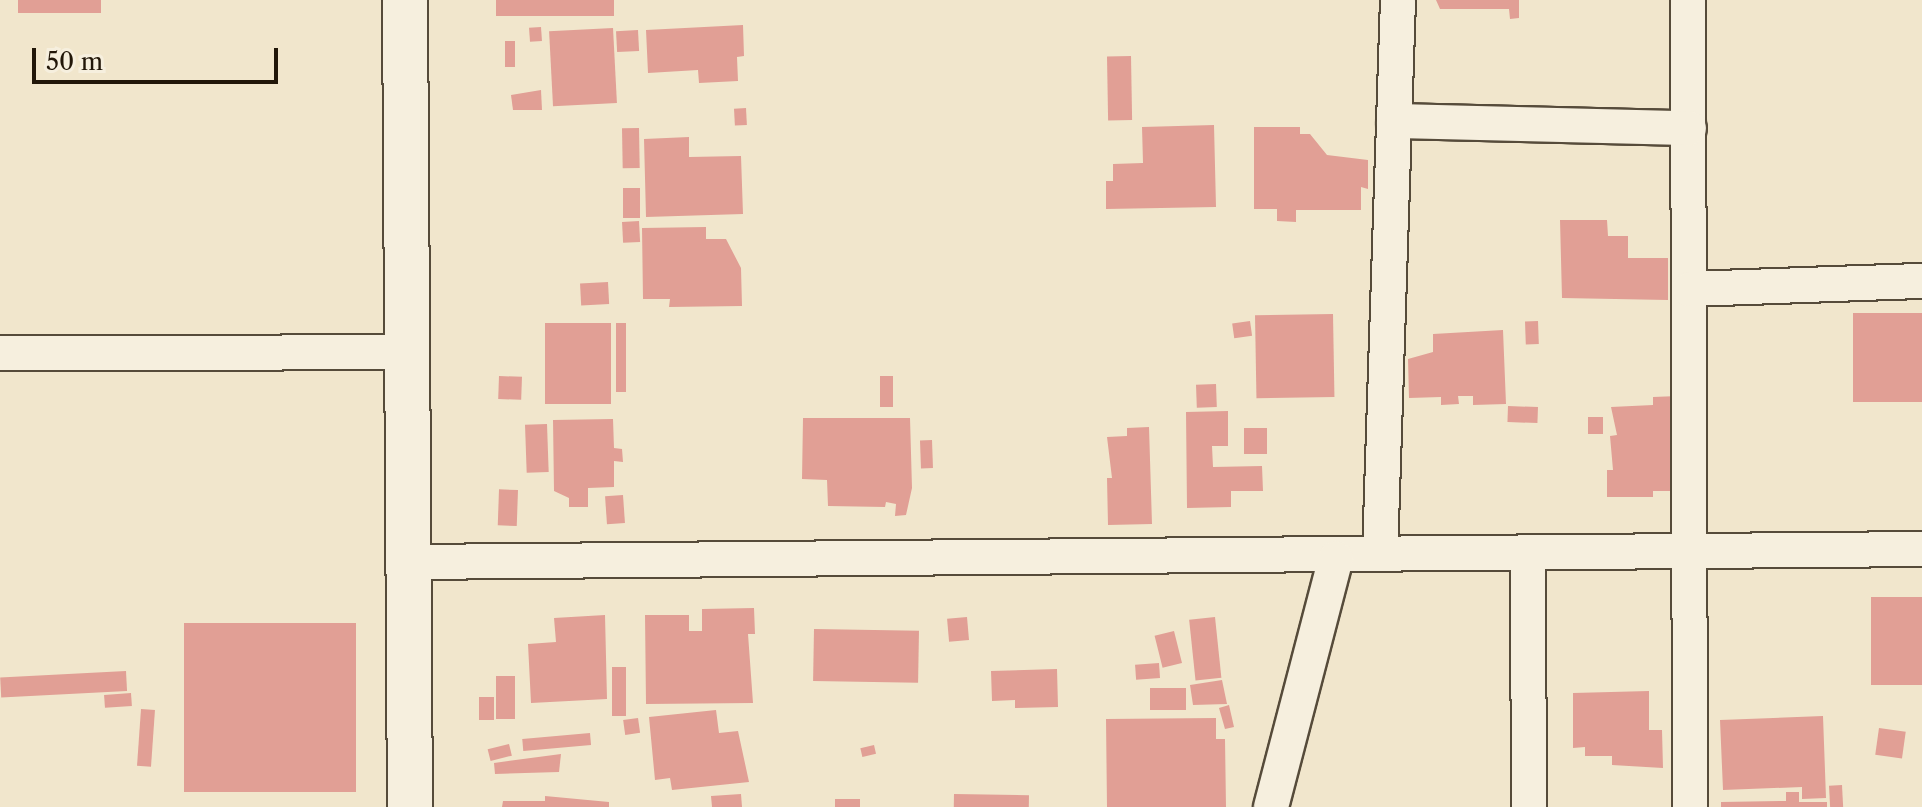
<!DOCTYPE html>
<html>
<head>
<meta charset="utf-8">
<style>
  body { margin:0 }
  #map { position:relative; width:1922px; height:807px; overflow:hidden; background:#f1e6cc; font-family:"Libre Caslon Text",serif }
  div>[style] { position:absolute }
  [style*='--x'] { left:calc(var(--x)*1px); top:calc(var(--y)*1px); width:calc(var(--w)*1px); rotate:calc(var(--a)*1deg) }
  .building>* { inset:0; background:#e19f95; transform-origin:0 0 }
  .roads { filter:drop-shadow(2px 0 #564b3a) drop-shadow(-2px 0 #564b3a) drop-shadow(0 2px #564b3a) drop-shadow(0 -2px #564b3a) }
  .street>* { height:34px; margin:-17px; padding:0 17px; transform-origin:17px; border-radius:17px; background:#f6efde }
  .secondary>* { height:44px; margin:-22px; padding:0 22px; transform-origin:22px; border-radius:22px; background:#f6efde }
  span { translate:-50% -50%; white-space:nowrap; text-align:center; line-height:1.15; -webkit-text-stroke:7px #f6efde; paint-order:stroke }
  .scale { position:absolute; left:32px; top:48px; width:246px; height:36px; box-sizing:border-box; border:4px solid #221709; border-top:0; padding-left:10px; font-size:24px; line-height:28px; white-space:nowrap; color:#221709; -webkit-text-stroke:6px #f6efde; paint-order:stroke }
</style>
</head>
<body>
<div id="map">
  <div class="building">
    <i style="left:18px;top:0;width:83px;height:13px"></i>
    <i style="left:496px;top:0;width:118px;height:16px"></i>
    <i style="clip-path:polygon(1436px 0,1519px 0,1519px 18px,1510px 19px,1509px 9px,1440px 9px)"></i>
    <i style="clip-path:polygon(743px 25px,744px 56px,737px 57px,738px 81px,699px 83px,698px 70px,648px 73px,646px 30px)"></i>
    <i style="left:541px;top:27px;width:14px;height:12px;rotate:86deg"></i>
    <i style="left:613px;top:28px;width:75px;height:64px;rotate:87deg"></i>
    <i style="left:638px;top:30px;width:21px;height:22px;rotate:87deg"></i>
    <i style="left:505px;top:41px;width:10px;height:26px"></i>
    <i style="left:1131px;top:56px;width:64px;height:24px;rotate:89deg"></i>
    <i style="clip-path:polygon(541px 90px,542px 110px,513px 110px,511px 95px)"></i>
    <i style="left:746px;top:108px;width:17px;height:12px;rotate:87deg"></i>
    <i style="clip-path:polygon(1214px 125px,1216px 207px,1106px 209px,1106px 181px,1113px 181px,1113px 164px,1143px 163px,1142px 127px)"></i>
    <i style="clip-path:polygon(1254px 127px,1300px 127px,1300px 134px,1310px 134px,1327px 155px,1368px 160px,1368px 189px,1361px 187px,1361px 210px,1296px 210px,1296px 222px,1277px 221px,1277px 209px,1254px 209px)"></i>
    <i style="left:639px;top:128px;width:40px;height:17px;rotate:89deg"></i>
    <i style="clip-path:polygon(689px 137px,689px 157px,741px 156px,743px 214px,646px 217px,644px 139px)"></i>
    <i style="left:623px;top:188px;width:17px;height:30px"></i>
    <i style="clip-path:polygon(1560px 220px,1607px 220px,1608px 236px,1628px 236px,1628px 258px,1668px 258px,1668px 300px,1562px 298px)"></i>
    <i style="left:639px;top:221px;width:21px;height:17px;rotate:87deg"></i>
    <i style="clip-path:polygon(706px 227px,706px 239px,726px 239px,741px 268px,742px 306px,669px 307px,670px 299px,643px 299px,642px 228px)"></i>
    <i style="left:608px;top:282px;width:22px;height:28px;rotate:87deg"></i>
    <i style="left:1922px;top:313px;width:89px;height:69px;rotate:90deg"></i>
    <i style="left:1333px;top:314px;width:83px;height:78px;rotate:89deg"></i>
    <i style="left:1250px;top:321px;width:15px;height:18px;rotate:82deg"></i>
    <i style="left:1538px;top:321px;width:23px;height:13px;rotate:88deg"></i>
    <i style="left:545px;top:323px;width:66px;height:81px"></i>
    <i style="left:616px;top:323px;width:10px;height:69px"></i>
    <i style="clip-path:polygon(1503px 330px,1506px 404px,1473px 405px,1473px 396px,1458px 396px,1459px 404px,1441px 405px,1441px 397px,1409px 398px,1408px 359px,1433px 352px,1433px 334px)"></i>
    <i style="left:499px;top:376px;width:23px;height:23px;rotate:2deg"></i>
    <i style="left:880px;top:376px;width:13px;height:31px"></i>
    <i style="left:1216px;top:384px;width:23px;height:20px;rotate:88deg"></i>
    <i style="clip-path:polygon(1678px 396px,1674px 491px,1653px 491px,1653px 497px,1607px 497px,1607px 470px,1613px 470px,1610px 436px,1617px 435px,1611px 407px,1653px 405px,1653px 397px)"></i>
    <i style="left:1508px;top:406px;width:30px;height:16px;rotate:2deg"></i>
    <i style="clip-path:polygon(1228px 411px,1228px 446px,1212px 446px,1213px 467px,1262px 466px,1263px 491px,1231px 491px,1231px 507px,1187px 508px,1186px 412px)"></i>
    <i style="left:1588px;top:417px;width:15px;height:17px"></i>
    <i style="clip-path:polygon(803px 418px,910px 418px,912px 488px,906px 515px,895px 516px,896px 504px,886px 502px,885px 507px,828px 506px,827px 480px,802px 479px)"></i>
    <i style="clip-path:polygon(613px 419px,614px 448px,622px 449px,623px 462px,614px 461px,614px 487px,588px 488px,588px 507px,569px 507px,569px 498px,554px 491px,553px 420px)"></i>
    <i style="left:547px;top:424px;width:48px;height:22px;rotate:88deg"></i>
    <i style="clip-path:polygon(1149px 427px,1152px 524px,1108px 525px,1107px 478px,1112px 478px,1107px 437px,1127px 436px,1127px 428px)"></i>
    <i style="left:1267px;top:428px;width:26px;height:23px;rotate:90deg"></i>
    <i style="left:932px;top:440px;width:28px;height:12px;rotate:88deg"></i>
    <i style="left:518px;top:490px;width:36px;height:19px;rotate:92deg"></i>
    <i style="left:623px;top:495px;width:28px;height:18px;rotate:86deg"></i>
    <i style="left:1871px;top:597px;width:51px;height:88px"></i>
    <i style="clip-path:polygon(754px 608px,755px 634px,748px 634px,753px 703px,646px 704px,645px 615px,689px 615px,689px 631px,702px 631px,702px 609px)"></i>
    <i style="clip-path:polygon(605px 615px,607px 699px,531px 703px,528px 644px,556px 642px,554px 618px)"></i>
    <i style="left:967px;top:617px;width:23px;height:20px;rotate:85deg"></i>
    <i style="left:1215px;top:617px;width:61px;height:26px;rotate:84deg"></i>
    <i style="left:184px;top:623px;width:172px;height:169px"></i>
    <i style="left:814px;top:629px;width:105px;height:52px;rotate:1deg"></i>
    <i style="left:1174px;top:631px;width:33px;height:20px;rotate:76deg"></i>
    <i style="left:1159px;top:663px;width:15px;height:24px;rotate:86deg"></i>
    <i style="left:612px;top:667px;width:14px;height:49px"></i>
    <i style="clip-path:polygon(1057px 669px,1058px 707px,1015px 708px,1015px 700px,992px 701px,991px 671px)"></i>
    <i style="left:126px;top:671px;width:20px;height:126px;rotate:87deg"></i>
    <i style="left:496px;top:676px;width:19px;height:43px"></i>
    <i style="clip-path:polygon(1222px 680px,1227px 704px,1193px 705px,1190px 685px)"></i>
    <i style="left:1150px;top:688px;width:36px;height:22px"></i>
    <i style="clip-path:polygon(1649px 691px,1649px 730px,1662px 730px,1663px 768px,1612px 765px,1612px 756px,1585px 756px,1585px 747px,1573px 748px,1573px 693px)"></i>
    <i style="left:131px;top:693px;width:13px;height:27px;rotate:86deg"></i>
    <i style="left:479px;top:697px;width:15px;height:23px"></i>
    <i style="clip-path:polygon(1229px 705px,1234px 727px,1225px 729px,1219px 708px)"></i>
    <i style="left:141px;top:709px;width:14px;height:57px;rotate:4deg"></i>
    <i style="clip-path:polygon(716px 710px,719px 733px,738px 731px,749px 782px,672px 790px,670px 778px,655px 780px,649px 717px)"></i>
    <i style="clip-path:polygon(1823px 716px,1826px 798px,1802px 799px,1802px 787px,1723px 790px,1720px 720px)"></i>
    <i style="left:638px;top:718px;width:15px;height:15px;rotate:82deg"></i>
    <i style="clip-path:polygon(1216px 718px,1216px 739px,1225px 739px,1226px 807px,1107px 807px,1106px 719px)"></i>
    <i style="left:1879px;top:728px;width:27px;height:27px;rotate:8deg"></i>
    <i style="left:590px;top:733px;width:12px;height:68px;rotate:85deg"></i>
    <i style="left:509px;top:744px;width:12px;height:22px;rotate:76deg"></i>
    <i style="left:874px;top:745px;width:9px;height:14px;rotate:77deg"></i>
    <i style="clip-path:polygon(561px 754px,559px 772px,495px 774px,494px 763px)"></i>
    <i style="left:1842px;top:785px;width:22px;height:13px;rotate:87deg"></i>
    <i style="clip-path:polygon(1786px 792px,1799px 792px,1799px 802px,1827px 802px,1827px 807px,1721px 807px,1721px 802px,1786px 801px)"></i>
    <i style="clip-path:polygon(741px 794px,742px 807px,712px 807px,711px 796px)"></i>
    <i style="left:954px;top:794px;width:75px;height:13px;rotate:1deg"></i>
    <i style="clip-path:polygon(545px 796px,609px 802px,609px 807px,502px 807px,503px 801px,545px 801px)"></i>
    <i style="left:835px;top:799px;width:25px;height:8px"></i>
  </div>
  <div class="roads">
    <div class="street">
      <i style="--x:1688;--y:0;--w:807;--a:89.86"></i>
      <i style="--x:1394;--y:121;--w:295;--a:1.4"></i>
      <i style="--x:1690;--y:289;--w:232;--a:-2"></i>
      <i style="--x:0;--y:353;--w:407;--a:-0.1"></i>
      <i style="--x:1528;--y:552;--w:255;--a:89.8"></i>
      <i style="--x:1380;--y:554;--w:554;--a:-88.14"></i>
      <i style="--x:408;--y:562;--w:1514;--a:-0.49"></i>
      <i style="--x:1271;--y:807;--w:257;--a:-75.4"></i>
    </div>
    <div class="secondary">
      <i style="--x:405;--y:0;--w:807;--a:89.65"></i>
    </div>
  </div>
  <div class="scale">50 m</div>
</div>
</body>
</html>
